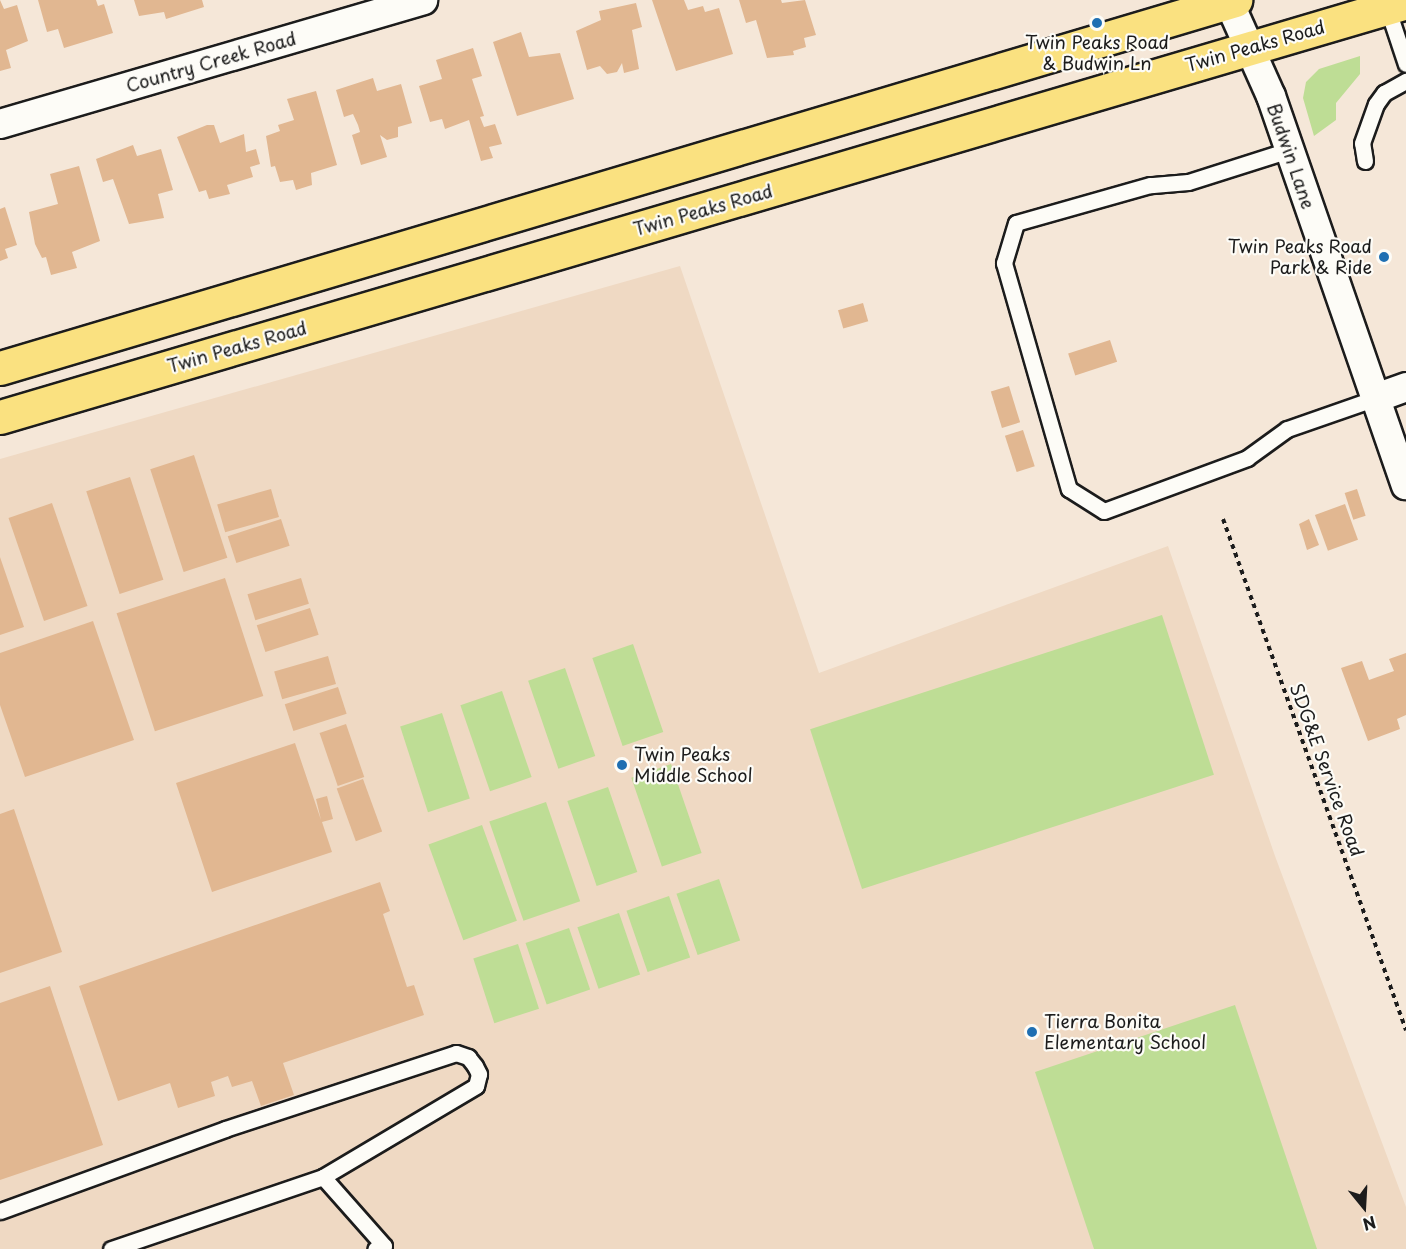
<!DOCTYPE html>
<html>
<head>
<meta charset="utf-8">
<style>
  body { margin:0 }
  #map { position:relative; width:1406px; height:1249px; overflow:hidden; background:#f5e7d8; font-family:"Playpen Sans",sans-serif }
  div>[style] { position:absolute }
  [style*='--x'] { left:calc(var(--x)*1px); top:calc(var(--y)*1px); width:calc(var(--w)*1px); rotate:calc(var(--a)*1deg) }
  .built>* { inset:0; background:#efd9c3 }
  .green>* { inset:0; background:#bedd95; transform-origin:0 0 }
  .building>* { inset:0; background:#e1b791; transform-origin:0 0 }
  .path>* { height:4px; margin-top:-2px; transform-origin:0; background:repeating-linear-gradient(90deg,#1c1c1c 0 4.5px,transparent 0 9px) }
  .roads { filter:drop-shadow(2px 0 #1c1c1c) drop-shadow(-2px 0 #1c1c1c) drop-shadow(0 2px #1c1c1c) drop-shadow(0 -2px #1c1c1c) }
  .service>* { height:15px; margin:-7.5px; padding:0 7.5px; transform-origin:7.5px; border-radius:7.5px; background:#fdfcf7 }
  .minor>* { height:28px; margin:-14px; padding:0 14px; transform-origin:14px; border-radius:14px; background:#fdfcf7 }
  .primary>* { height:33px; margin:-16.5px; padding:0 16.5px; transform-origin:16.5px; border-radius:16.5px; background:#fae180 }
  .dots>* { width:16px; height:16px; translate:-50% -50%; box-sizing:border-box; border:3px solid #fdfcf7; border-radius:50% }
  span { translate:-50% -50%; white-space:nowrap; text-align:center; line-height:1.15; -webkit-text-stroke:4.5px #fdfcf7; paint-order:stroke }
  .poi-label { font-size:18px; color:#1c1c1c }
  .right { translate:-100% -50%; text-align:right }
  .left { translate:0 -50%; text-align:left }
  .street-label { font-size:18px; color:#1c1c1c }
  .north { position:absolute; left:1334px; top:1177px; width:60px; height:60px; -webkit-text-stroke:4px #fdfcf7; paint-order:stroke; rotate:162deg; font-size:16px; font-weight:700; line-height:24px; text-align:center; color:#1c1c1c }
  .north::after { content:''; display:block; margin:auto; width:21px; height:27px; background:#1c1c1c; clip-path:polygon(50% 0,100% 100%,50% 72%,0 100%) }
</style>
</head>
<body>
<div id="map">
  <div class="built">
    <i style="clip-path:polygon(680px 266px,819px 673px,1168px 546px,1275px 856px,1406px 1207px,1406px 1249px,0 1249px,0 459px)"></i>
  </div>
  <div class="green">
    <i style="clip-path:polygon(1360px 56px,1360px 74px,1336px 103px,1336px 120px,1314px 136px,1303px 98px,1306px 82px,1319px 69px)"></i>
    <i style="left:1162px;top:615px;width:168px;height:370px;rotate:72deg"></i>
    <i style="left:633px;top:644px;width:93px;height:43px;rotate:71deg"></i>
    <i style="left:565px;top:668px;width:93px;height:39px;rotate:71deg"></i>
    <i style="left:502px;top:691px;width:91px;height:44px;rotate:71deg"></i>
    <i style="left:442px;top:713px;width:90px;height:44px;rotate:72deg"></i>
    <i style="left:671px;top:764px;width:94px;height:42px;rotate:71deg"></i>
    <i style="left:608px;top:787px;width:90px;height:43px;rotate:71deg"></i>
    <i style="left:546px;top:802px;width:105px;height:60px;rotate:71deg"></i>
    <i style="left:482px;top:825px;width:102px;height:57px;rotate:70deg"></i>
    <i style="left:719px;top:879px;width:65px;height:45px;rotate:71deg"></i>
    <i style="left:669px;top:896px;width:65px;height:45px;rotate:71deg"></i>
    <i style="left:619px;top:913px;width:65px;height:44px;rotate:71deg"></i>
    <i style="left:569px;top:928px;width:65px;height:46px;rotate:71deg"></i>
    <i style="left:518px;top:944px;width:68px;height:47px;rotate:72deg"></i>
    <i style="clip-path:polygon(1235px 1005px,1317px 1249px,1094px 1249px,1035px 1072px)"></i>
  </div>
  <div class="building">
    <i style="clip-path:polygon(0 0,4px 9px,17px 5px,28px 41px,6px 50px,11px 68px,0 71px)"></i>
    <i style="clip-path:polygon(38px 0,96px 0,98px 6px,104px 4px,113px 33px,64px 48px,58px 29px,47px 32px)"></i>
    <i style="clip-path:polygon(134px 0,202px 0,204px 7px,166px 19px,164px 12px,139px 16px)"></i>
    <i style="clip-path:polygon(652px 0,684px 0,688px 10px,703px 6px,705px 12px,719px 8px,733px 54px,676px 71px)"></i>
    <i style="clip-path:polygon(739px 0,781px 0,782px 3px,805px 0,816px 35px,804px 38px,806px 47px,793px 51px,794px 55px,767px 58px,756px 20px,746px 23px)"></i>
    <i style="clip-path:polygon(636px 3px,642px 27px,632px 30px,639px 69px,624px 73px,622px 63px,617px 72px,607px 74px,600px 66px,587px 70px,576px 31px,601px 20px,599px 11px)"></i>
    <i style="clip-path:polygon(521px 32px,529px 57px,560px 53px,574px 99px,517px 116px,493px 42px)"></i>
    <i style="clip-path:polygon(473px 48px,482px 76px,472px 79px,484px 116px,480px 117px,484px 127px,495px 124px,502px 144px,489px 147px,493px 158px,481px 161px,469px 120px,445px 129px,442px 119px,430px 122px,419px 86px,442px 79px,436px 60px)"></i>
    <i style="clip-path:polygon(373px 78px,377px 91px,401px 84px,412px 123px,398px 127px,398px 137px,387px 140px,380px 135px,387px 157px,361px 165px,352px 135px,360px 132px,358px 125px,353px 114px,344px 117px,336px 90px)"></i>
    <i style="clip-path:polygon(316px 91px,337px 165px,311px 173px,312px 185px,296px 190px,293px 180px,280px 182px,275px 166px,271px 167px,266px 136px,280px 131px,278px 125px,294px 120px,287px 99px)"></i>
    <i style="clip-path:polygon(207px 125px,214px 125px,220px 143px,244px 134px,246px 152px,256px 149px,260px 164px,250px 167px,253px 177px,227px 185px,230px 194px,209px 199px,206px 190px,199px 192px,177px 137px)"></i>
    <i style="clip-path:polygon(133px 145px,137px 156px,161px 149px,173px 190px,158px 194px,164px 218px,129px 224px,113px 179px,103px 182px,96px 159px)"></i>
    <i style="clip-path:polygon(79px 166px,100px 241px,72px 252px,77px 268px,51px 275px,46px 257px,42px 258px,35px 244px,29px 212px,58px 204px,50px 174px)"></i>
    <i style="clip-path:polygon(5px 207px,17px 245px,5px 249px,8px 258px,0 261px,0 209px)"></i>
    <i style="left:863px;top:303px;width:19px;height:26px;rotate:74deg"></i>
    <i style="left:1110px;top:340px;width:23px;height:44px;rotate:72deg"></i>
    <i style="left:1009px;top:386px;width:38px;height:19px;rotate:73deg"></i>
    <i style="left:1023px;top:430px;width:38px;height:19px;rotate:72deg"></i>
    <i style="left:194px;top:455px;width:108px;height:46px;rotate:72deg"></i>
    <i style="left:130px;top:477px;width:108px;height:46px;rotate:72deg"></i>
    <i style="left:271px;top:489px;width:29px;height:56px;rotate:74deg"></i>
    <i style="left:1357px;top:489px;width:28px;height:13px;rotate:72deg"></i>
    <i style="left:52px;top:503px;width:109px;height:46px;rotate:71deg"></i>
    <i style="left:1345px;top:504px;width:38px;height:32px;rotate:70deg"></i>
    <i style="left:281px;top:519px;width:28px;height:56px;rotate:72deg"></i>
    <i style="clip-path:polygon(1309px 519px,1319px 545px,1307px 550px,1299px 524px)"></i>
    <i style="clip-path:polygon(0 557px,24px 627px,0 635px)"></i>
    <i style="left:225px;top:578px;width:124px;height:114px;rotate:72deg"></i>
    <i style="left:301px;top:578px;width:27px;height:56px;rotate:73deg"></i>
    <i style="left:310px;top:608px;width:28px;height:56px;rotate:72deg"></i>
    <i style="clip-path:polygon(93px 621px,134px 740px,25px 777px,0 705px,0 653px)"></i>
    <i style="clip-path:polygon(1406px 653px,1406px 715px,1397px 719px,1400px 729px,1368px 741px,1341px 668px,1362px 661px,1369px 680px,1394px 671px,1389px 659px)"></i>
    <i style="left:328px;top:656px;width:29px;height:56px;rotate:74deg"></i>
    <i style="left:338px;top:687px;width:28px;height:56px;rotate:72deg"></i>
    <i style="left:346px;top:724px;width:56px;height:28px;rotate:71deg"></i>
    <i style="clip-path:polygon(295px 743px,321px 820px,316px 799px,327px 796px,333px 819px,322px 822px,332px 852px,212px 892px,176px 783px)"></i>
    <i style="left:363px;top:779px;width:56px;height:28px;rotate:70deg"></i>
    <i style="clip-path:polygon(14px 809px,62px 952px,0 973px,0 814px)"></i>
    <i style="clip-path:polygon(380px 882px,390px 911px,383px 914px,407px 987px,414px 985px,424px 1015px,283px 1063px,294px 1095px,261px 1106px,252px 1081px,232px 1087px,228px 1076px,211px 1082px,215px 1096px,178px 1108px,170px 1083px,118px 1101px,79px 986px)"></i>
    <i style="clip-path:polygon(50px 986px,103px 1145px,0 1180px,0 1003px)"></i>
  </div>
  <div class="path">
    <i style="--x:1223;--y:519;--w:543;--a:70.3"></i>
  </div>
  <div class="roads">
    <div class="service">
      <i style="--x:1387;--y:7;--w:60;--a:71.6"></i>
      <i style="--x:1289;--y:150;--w:106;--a:162.4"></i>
      <i style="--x:1188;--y:182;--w:38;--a:175"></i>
      <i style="--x:1150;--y:185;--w:139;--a:164.2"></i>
      <i style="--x:1016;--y:223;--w:42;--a:106.7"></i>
      <i style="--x:1004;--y:263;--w:235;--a:74"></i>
      <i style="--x:1069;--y:489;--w:41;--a:32.2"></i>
      <i style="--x:1104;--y:511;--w:153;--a:-20.3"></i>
      <i style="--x:1247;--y:458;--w:49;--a:-35.9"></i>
      <i style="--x:1287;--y:429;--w:94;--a:-19.2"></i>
      <i style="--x:1365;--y:161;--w:18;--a:-99"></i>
      <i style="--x:1362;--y:143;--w:41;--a:-70.3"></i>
      <i style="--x:1376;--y:104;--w:14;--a:-54"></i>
      <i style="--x:1384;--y:93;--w:25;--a:-29"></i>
      <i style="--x:323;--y:1177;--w:92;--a:48.5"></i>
      <i style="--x:384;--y:1246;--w:9;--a:162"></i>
      <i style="--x:0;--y:1211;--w:239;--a:-20"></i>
      <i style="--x:225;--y:1129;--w:243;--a:-18.2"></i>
      <i style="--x:456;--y:1053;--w:13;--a:18"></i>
      <i style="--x:468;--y:1057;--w:11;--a:52"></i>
      <i style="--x:475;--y:1066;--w:9;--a:63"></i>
      <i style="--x:479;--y:1074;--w:12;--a:104"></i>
      <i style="--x:476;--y:1086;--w:178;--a:149.3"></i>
      <i style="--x:323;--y:1177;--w:224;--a:161.2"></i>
    </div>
    <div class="minor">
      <i style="--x:1228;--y:0;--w:105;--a:65.9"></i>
      <i style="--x:1271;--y:96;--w:412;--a:70.9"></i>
      <i style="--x:0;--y:124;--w:441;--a:-16.3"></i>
      <i style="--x:1376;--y:398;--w:32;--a:-20"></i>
    </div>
    <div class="primary">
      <i style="--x:0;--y:368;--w:1289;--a:-16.59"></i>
      <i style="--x:0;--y:417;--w:1466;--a:-16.44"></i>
    </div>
  </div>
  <div class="dots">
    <i style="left:1097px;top:23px;background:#1f6fb2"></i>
    <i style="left:1384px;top:257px;background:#1f6fb2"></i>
    <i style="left:622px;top:765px;background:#1f6fb2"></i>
    <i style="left:1032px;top:1032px;background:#1f6fb2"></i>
  </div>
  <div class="poi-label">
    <span style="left:1097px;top:53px">Twin Peaks Road<br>&amp; Budwin Ln</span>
    <span class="right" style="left:1372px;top:257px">Twin Peaks Road<br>Park &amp; Ride</span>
    <span class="left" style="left:634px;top:765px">Twin Peaks<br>Middle School</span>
    <span class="left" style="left:1044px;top:1032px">Tierra Bonita<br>Elementary School</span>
  </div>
  <div class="street-label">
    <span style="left:1255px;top:46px;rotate:-16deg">Twin Peaks Road</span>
    <span style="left:211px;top:62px;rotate:-16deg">Country Creek Road</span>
    <span style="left:1291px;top:156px;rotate:71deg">Budwin Lane</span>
    <span style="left:703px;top:210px;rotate:-16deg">Twin Peaks Road</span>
    <span style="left:237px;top:347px;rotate:-16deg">Twin Peaks Road</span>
    <span style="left:1327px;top:770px;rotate:70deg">SDG&amp;E Service Road</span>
  </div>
  <div class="north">N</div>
</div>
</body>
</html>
